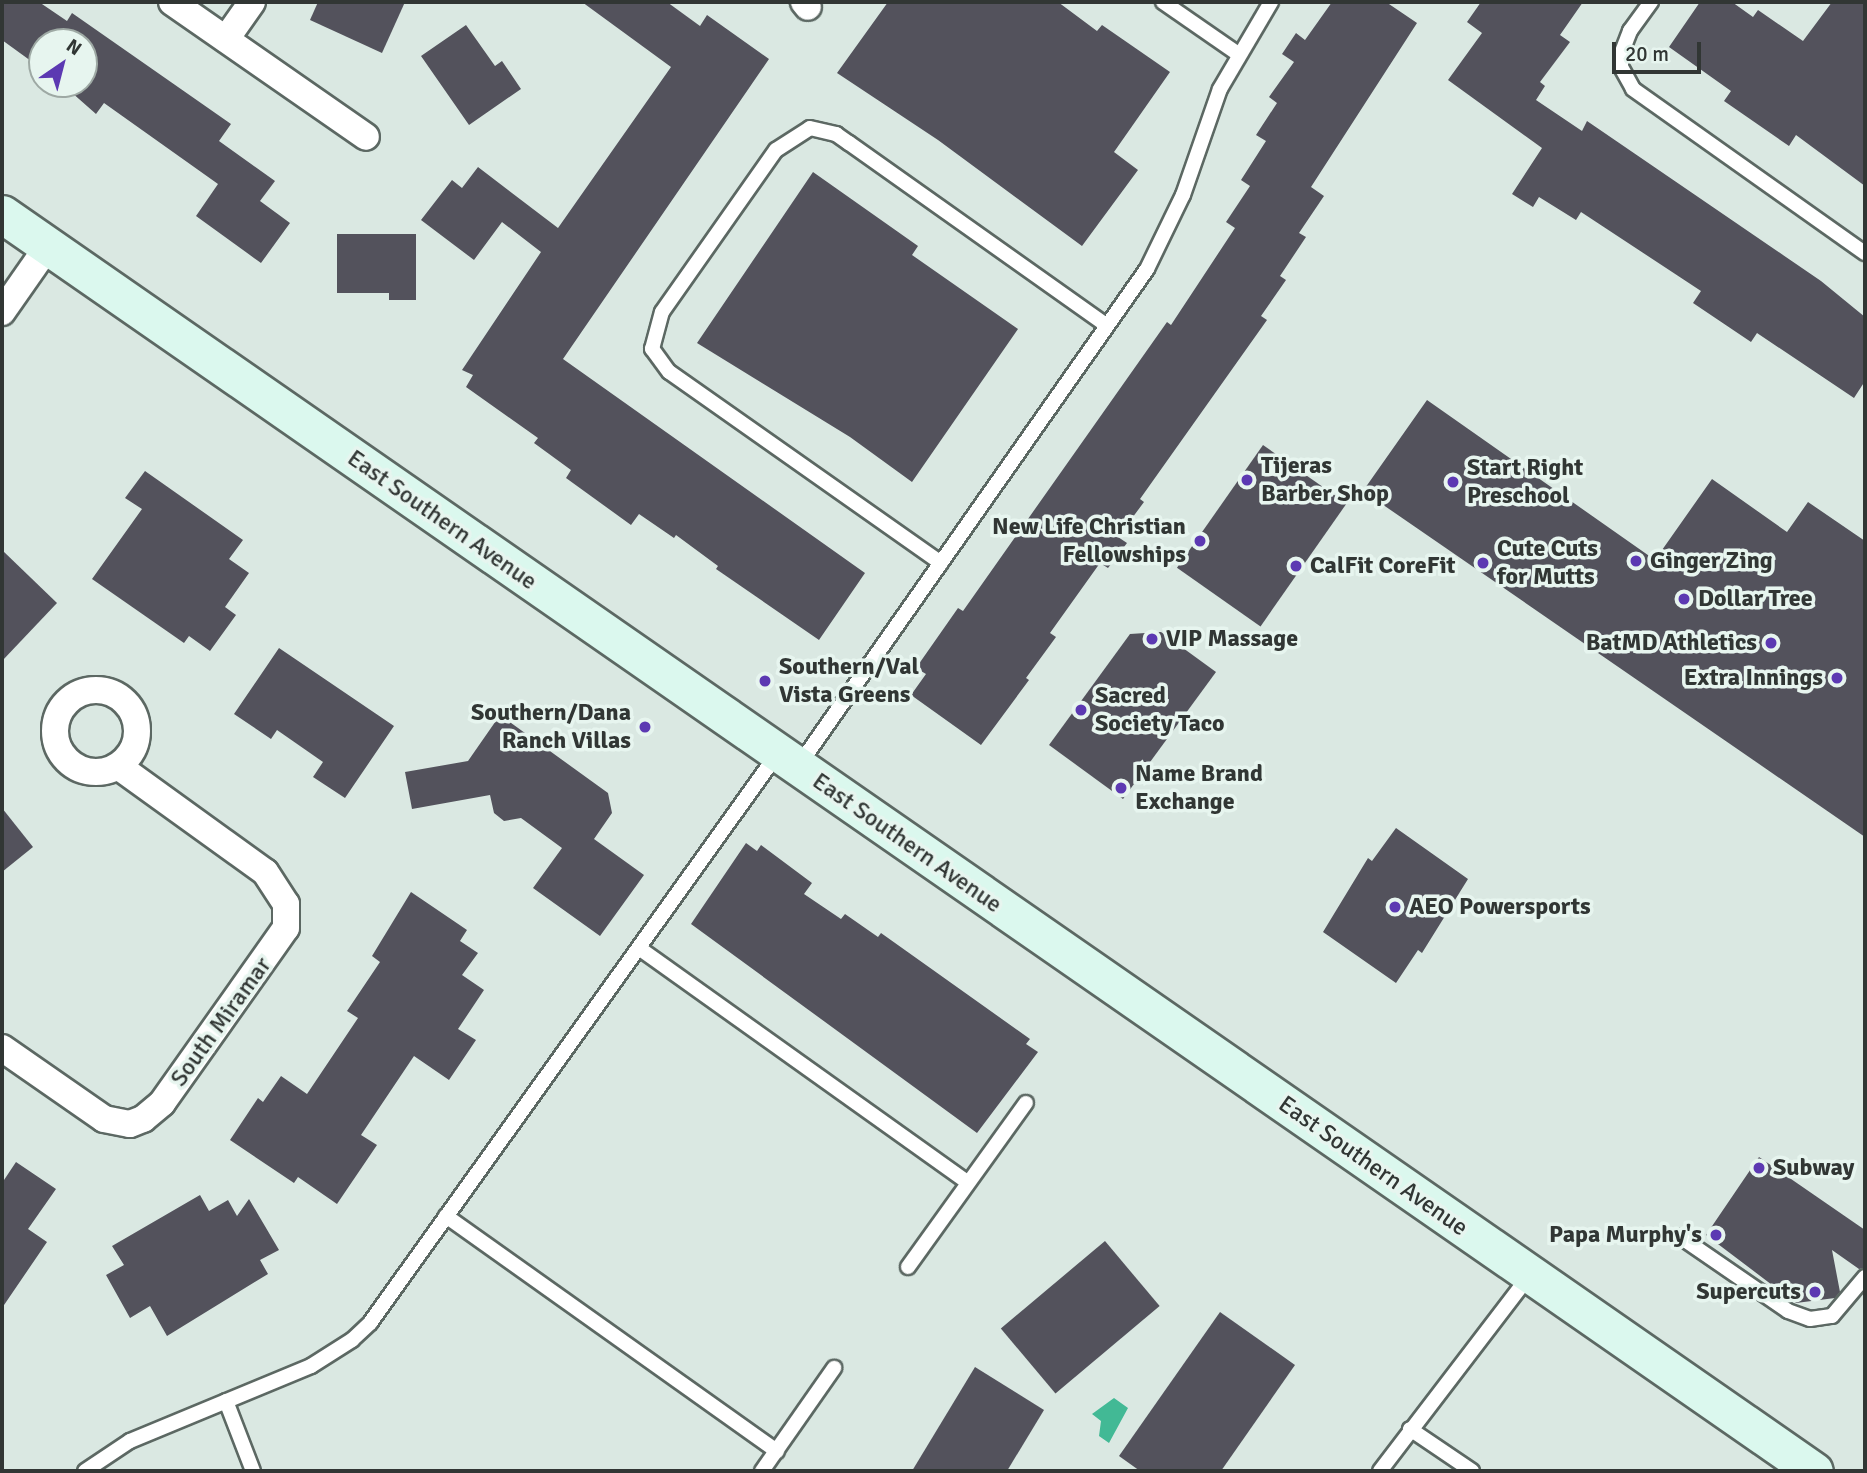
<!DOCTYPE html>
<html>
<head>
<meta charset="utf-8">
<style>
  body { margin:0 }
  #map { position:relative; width:1867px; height:1473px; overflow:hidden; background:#dae8e2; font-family:Signika,sans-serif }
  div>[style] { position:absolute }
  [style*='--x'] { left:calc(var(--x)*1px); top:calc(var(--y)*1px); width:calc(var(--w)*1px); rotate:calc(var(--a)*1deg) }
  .water>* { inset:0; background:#42b995 }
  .building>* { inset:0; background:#53525c; transform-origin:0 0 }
  .roads { filter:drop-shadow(2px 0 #5c6863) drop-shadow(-2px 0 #5c6863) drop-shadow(0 2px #5c6863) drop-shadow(0 -2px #5c6863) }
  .service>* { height:14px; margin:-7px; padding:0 7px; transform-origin:7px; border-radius:7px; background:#fff }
  .minor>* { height:26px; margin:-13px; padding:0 13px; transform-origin:13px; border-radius:13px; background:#fff }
  .minor>.ring { margin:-13px; padding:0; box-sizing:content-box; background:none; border:26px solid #fff; border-radius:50% }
  .secondary>* { height:37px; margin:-18.5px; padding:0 18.5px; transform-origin:18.5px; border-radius:18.5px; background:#dbf8ee }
  .dots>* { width:19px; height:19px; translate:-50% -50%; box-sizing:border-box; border:4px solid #e7f5ef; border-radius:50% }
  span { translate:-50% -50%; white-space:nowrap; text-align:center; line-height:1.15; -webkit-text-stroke:7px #e7f5ef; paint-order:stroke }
  .poi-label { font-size:24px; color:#313634; font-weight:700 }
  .left { translate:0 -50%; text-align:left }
  .right { translate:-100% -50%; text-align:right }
  .street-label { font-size:24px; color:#313634 }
  .frame { position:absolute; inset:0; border:4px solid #313634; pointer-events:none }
  .north { position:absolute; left:28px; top:28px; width:70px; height:70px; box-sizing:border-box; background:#e7f5ef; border:2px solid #9ea9a4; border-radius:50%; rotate:35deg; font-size:19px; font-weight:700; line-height:28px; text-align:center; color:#313634 }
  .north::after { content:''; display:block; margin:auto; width:24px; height:32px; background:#5c39b2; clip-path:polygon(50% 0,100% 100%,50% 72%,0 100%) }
  .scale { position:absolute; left:1612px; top:42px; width:89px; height:32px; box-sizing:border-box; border:4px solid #313634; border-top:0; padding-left:9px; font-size:21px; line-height:24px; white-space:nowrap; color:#313634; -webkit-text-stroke:5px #e7f5ef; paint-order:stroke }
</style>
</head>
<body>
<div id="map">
  <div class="water">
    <i style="clip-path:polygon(1114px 1398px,1128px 1408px,1109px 1443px,1099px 1436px,1101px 1421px,1092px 1414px)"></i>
  </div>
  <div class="building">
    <i style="clip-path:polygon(2px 2px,39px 2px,67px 21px,72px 13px,231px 124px,219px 141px,275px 181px,260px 201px,290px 223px,261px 263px,196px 216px,218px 184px,104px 103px,96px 114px,62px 84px,84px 84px,84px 42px,42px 42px,42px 69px,2px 40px)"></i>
    <i style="clip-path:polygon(318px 2px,405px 2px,382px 53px,310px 20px)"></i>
    <i style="clip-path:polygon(582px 2px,667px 2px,700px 26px,707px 15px,769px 59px,563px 359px,865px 573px,819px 640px,716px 569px,718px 566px,676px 535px,674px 538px,639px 514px,631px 525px,566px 478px,571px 470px,534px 443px,538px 438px,466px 387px,473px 375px,462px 370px,541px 252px,502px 222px,474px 260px,421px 220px,452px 180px,462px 188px,478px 167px,558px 228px,671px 67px)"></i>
    <i style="clip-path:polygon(888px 2px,1058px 2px,1097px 31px,1102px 25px,1170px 72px,1114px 152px,1138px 170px,1082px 246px,938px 140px,837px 73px)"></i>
    <i style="clip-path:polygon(1332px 2px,1386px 2px,1417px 23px,1311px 187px,1324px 196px,1299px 233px,1306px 237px,1280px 276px,1286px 280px,1261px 316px,1267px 320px,1140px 499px,1144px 502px,1118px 537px,1127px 543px,1108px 568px,1100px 563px,1050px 633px,1056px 637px,1026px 678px,1029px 680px,981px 745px,911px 695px,926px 674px,916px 668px,958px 608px,963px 611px,1167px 322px,1171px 325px,1235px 228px,1226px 222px,1250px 186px,1241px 180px,1266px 141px,1256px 135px,1277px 103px,1269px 97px,1294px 62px,1282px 54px,1296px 33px,1305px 40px)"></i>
    <i style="clip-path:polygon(1481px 2px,1583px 2px,1560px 35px,1570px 42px,1540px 82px,1545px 86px,1536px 100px,1582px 131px,1587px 121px,1821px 281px,1865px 317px,1865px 381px,1854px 398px,1757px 333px,1751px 342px,1693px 303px,1701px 291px,1581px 212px,1576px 220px,1539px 197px,1533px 207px,1512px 194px,1542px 148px,1448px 80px,1482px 33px,1467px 22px)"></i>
    <i style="clip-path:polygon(1700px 2px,1732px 2px,1753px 17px,1758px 10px,1803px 41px,1832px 2px,1865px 2px,1865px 186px,1796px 135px,1789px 146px,1724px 101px,1731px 91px,1669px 47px)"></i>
    <i style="clip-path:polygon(466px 25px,495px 66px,502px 61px,521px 89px,469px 125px,421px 56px)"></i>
    <i style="clip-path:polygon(813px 172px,918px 246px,912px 255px,1018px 329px,912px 482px,850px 437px,697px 343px)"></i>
    <i style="clip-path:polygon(337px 234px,416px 234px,416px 300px,389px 300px,389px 293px,337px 293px)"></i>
    <i style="clip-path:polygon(1427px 400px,1655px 560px,1712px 479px,1787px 532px,1808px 502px,1865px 541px,1865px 837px,1363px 491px)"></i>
    <i style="left:1263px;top:445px;width:102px;height:150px;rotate:35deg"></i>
    <i style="clip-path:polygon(145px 471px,243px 540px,229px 559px,249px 573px,225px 607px,236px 615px,210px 651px,189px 636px,184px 643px,92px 579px,142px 509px,125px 498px)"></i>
    <i style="clip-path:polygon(2px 550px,57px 603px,2px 661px)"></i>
    <i style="clip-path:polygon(1161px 632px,1216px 672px,1123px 799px,1049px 745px,1130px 634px)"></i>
    <i style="clip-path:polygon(279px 648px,394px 726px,345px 798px,313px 777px,323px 762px,277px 730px,271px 739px,234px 714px)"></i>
    <i style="clip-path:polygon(500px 715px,608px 793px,612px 813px,594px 839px,644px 875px,600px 936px,533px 888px,562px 848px,521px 818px,504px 821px,494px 813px,490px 795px,412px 809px,405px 772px,468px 761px)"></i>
    <i style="clip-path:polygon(2px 808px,33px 847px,2px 872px)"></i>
    <i style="clip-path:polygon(1396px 828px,1468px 879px,1422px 953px,1418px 950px,1396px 983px,1323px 932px,1368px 858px,1372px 861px)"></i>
    <i style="clip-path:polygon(746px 843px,757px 851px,761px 845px,812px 883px,804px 894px,841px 919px,845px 914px,878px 937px,881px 933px,1030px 1039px,1026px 1044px,1038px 1052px,977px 1133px,691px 924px)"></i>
    <i style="clip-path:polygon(411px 892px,467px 930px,460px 941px,478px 953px,462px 975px,484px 990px,458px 1029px,476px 1040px,449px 1080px,414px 1056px,361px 1135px,377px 1145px,337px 1204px,298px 1177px,294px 1183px,230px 1140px,258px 1098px,263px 1102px,281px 1076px,307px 1094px,358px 1018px,347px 1011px,380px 962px,372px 956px)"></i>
    <i style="clip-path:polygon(1759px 1157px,1865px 1230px,1865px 1268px,1859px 1269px,1832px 1250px,1840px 1292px,1835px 1298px,1796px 1303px,1706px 1235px)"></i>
    <i style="clip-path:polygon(16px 1162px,56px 1189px,28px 1229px,47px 1242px,2px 1308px,2px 1183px)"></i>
    <i style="clip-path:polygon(200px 1195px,209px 1211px,228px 1200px,237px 1216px,249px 1199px,279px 1250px,260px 1260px,268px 1274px,167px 1336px,150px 1306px,130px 1318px,106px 1275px,124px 1265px,112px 1246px)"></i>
    <i style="left:1105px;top:1241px;width:85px;height:136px;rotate:50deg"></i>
    <i style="clip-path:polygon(1220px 1312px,1295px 1365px,1221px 1471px,1140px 1471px,1119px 1456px)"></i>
    <i style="clip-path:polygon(975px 1367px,1044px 1410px,1007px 1471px,912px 1471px)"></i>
  </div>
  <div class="roads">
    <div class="service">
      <i style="--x:1163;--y:2;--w:91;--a:34.7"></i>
      <i style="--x:1651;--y:2;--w:36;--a:126"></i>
      <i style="--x:1630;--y:31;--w:25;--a:111"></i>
      <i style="--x:1621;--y:54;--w:13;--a:90"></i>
      <i style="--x:1621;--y:67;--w:25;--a:61"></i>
      <i style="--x:1633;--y:89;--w:284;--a:35.3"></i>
      <i style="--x:941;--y:563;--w:332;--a:-144.9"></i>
      <i style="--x:669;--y:372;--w:29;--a:-126"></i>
      <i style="--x:652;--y:349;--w:38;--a:-75"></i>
      <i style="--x:662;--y:312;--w:198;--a:-54.9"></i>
      <i style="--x:776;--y:150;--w:40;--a:-32.9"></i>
      <i style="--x:810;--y:128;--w:27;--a:13"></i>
      <i style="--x:836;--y:134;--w:16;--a:35"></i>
      <i style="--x:849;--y:143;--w:316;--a:35.3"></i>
      <i style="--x:799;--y:765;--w:606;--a:-54.95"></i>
      <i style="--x:1147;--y:269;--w:82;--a:-64.1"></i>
      <i style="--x:1183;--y:195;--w:112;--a:-70.8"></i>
      <i style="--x:1220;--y:89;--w:101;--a:-59.6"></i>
      <i style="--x:639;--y:948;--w:404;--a:35.5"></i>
      <i style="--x:446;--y:1216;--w:406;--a:35.4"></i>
      <i style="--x:1679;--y:1236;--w:132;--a:34.5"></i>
      <i style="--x:1788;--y:1311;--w:23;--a:20"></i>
      <i style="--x:1810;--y:1319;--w:22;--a:-8"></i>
      <i style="--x:1832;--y:1316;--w:51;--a:-49.8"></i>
      <i style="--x:908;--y:1267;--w:202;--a:-54.3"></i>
      <i style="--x:226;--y:1401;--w:75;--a:68.9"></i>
      <i style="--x:1410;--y:1429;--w:75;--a:34.1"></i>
      <i style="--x:85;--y:1471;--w:54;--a:-33.7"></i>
      <i style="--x:130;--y:1441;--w:196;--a:-22.5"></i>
      <i style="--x:311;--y:1366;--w:49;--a:-32.4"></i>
      <i style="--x:352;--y:1340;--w:25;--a:-43"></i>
      <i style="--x:370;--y:1323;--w:701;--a:-54.41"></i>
      <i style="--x:762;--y:1471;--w:126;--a:-55"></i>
      <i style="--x:1380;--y:1471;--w:245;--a:-52.6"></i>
    </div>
    <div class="minor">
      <i style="--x:172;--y:2;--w:236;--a:34.8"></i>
      <i style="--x:804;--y:2;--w:6;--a:51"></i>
      <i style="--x:226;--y:39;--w:45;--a:-54.9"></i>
      <i style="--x:2;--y:312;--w:80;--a:-55.1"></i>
      <i class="ring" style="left:55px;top:690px;width:56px;height:56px"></i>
      <i style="--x:2;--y:1048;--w:124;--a:34.8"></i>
      <i style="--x:104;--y:1119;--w:26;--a:11"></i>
      <i style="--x:130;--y:1124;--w:14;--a:-21"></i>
      <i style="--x:143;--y:1119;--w:25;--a:-40"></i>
      <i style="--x:162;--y:1103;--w:214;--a:-54.7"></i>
      <i style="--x:286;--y:928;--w:24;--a:-90"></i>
      <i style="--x:286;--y:904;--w:38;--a:-123"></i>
      <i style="--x:265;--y:872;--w:181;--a:-144.2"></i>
    </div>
    <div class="secondary">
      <i style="--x:2;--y:214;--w:2205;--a:34.75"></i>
    </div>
  </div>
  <div class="dots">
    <i style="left:1247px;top:480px;background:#5c39b2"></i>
    <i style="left:1453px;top:482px;background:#5c39b2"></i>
    <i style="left:1200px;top:541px;background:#5c39b2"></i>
    <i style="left:1636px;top:561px;background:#5c39b2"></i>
    <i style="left:1483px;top:563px;background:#5c39b2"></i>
    <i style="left:1296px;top:566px;background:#5c39b2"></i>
    <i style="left:1684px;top:599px;background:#5c39b2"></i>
    <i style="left:1152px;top:639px;background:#5c39b2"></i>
    <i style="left:1771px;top:643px;background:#5c39b2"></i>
    <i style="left:1837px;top:678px;background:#5c39b2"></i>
    <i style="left:765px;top:681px;background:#5c39b2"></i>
    <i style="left:1081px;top:710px;background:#5c39b2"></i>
    <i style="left:645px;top:727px;background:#5c39b2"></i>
    <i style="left:1121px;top:788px;background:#5c39b2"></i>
    <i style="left:1395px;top:907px;background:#5c39b2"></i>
    <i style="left:1759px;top:1168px;background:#5c39b2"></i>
    <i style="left:1716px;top:1235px;background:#5c39b2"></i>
    <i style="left:1815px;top:1292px;background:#5c39b2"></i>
  </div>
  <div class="poi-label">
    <span class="left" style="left:1261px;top:480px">Tijeras<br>Barber Shop</span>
    <span class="left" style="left:1467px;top:482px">Start Right<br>Preschool</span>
    <span class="right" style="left:1186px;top:541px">New Life Christian<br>Fellowships</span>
    <span class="left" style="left:1497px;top:563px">Cute Cuts<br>for Mutts</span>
    <span class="left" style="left:1650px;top:561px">Ginger Zing</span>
    <span class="left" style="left:1310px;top:566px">CalFit CoreFit</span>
    <span class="left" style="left:1698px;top:599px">Dollar Tree</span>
    <span class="left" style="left:1166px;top:639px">VIP Massage</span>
    <span class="right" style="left:1757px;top:643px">BatMD Athletics</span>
    <span class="left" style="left:779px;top:681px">Southern/Val<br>Vista Greens</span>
    <span class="right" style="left:1823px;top:678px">Extra Innings</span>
    <span class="left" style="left:1095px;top:710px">Sacred<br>Society Taco</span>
    <span class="right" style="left:631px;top:727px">Southern/Dana<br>Ranch Villas</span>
    <span class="left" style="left:1135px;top:788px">Name Brand<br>Exchange</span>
    <span class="left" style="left:1409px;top:907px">AEO Powersports</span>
    <span class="left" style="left:1773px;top:1168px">Subway</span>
    <span class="right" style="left:1702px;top:1235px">Papa Murphy's</span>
    <span class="right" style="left:1801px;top:1292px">Supercuts</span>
  </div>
  <div class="street-label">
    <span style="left:442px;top:520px;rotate:35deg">East Southern Avenue</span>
    <span style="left:907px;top:843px;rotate:35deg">East Southern Avenue</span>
    <span style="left:221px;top:1022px;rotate:-54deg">South Miramar</span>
    <span style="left:1373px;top:1166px;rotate:35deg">East Southern Avenue</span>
  </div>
  <div class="frame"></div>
  <div class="north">N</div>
  <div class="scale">20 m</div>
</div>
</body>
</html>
